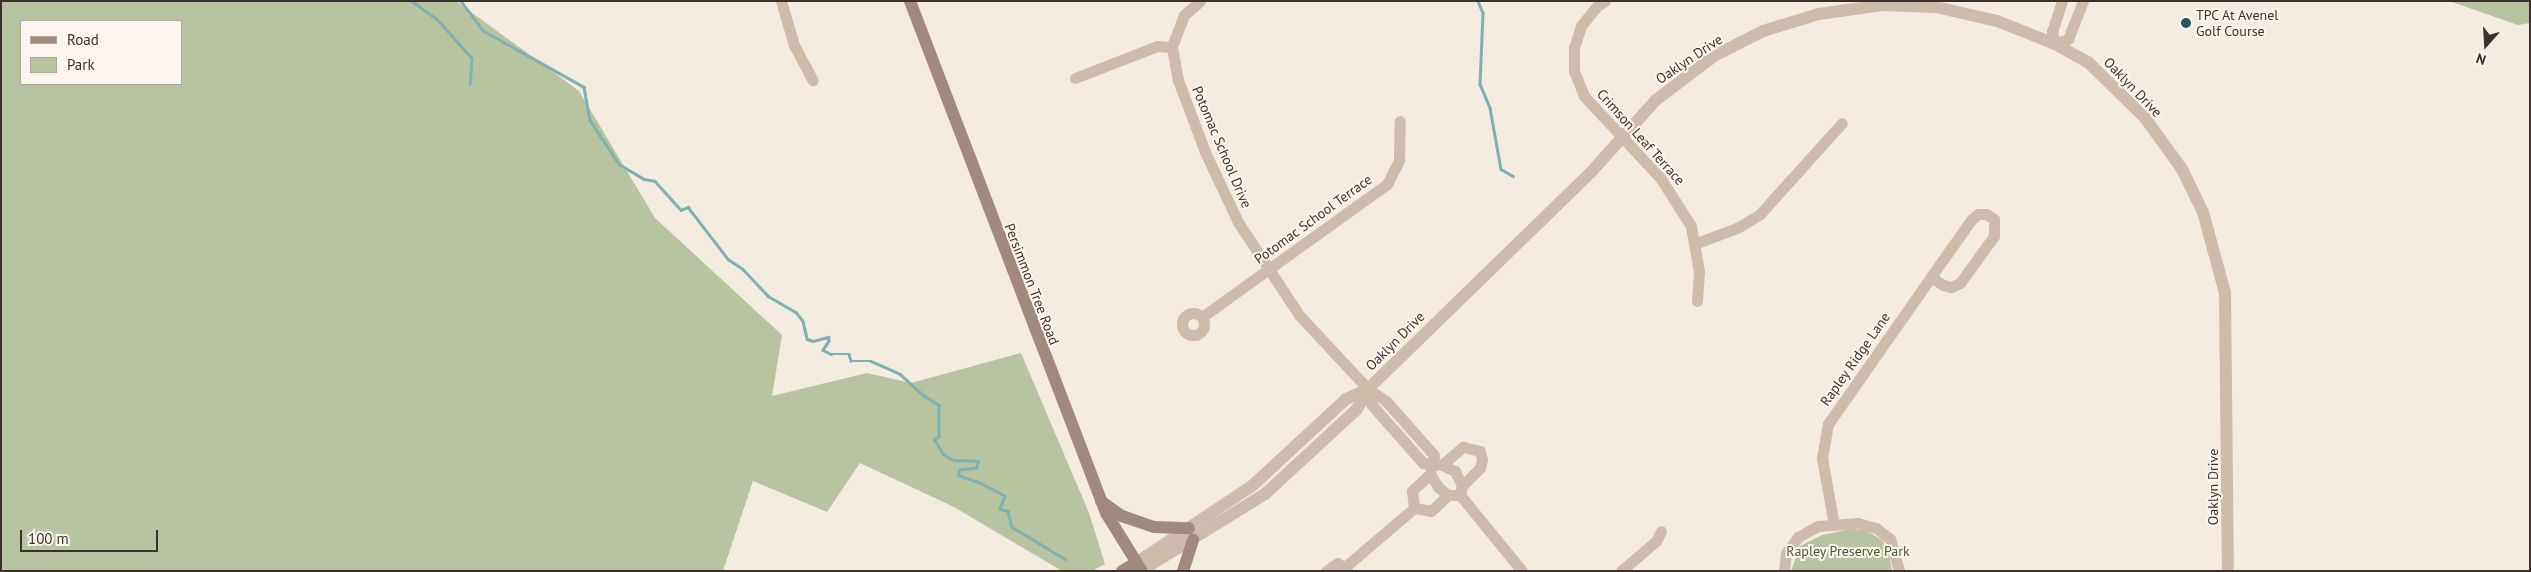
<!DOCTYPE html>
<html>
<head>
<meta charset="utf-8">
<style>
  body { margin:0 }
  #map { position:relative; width:2531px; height:572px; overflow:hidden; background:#f4ebe1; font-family:"PT Sans",sans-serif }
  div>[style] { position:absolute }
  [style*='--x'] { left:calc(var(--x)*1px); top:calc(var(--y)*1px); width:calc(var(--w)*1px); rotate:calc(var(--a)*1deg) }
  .green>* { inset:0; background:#b8c4a0 }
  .stream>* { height:2.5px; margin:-1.25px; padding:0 1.25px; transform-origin:1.25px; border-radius:1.25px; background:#7fb0b2 }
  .minor>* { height:11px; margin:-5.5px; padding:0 5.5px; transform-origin:5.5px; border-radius:5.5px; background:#cdbbac }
  .minor>.ring { margin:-5.5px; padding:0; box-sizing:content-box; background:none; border:11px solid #cdbbac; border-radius:50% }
  .tertiary>* { height:12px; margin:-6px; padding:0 6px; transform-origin:6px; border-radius:6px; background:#cdbbac }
  .secondary>* { height:12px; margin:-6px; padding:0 6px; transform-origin:6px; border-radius:6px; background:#a18a7d }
  .dots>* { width:14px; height:14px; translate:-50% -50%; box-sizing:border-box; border:2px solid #fbf5ee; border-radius:50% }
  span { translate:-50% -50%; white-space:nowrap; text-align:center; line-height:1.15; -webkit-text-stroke:4px #fbf5ee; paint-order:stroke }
  .poi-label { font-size:14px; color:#3b302b }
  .left { translate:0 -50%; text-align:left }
  .street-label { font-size:14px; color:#3b302b }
  .park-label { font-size:14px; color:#4a5a2e }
  .frame { position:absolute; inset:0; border:2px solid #3b302b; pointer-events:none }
  .legend { position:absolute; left:20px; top:20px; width:162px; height:65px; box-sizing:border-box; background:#fbf5ee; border:1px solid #aea6a0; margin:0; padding:6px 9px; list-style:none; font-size:15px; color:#3b302b }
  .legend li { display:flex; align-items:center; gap:10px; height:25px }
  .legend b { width:25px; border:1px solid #aea6a0 }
  .north { position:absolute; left:2461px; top:20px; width:50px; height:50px; -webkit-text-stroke:4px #fbf5ee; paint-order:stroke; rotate:199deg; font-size:14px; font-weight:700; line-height:20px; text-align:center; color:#3b302b }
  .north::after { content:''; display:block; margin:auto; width:18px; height:22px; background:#3b302b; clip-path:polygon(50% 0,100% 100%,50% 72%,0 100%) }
  .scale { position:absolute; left:20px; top:530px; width:138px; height:22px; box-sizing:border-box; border:2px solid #3b302b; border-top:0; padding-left:6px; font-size:15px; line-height:18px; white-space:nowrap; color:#3b302b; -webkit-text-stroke:4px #fbf5ee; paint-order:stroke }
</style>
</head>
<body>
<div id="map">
  <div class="green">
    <i style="clip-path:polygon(evenodd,1px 1px,456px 1px,579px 91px,655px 218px,782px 335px,772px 396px,867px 373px,911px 383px,1021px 353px,1089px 513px,1105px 564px,1092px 571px,1062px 571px,954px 507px,860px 463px,827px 512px,753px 481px,723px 571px,1px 571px,1px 1px,21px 21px,181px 21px,181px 84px,21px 84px,21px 21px)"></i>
    <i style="clip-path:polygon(2449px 1px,2530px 1px,2530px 23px,2518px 25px)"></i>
    <i style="clip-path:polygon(1851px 529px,1865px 530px,1882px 540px,1888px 549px,1892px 571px,1791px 571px,1800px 546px,1822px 535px)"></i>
  </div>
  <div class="stream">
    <i style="--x:412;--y:1;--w:31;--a:36"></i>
    <i style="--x:437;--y:19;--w:52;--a:48.1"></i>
    <i style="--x:472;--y:58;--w:26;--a:94"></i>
    <i style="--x:461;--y:1;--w:38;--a:53"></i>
    <i style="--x:484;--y:31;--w:115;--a:29.2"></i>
    <i style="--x:584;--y:87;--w:34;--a:80"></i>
    <i style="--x:590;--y:120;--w:53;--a:56.6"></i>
    <i style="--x:619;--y:164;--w:29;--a:31"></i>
    <i style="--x:644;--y:179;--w:11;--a:10"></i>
    <i style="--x:655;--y:181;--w:39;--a:48"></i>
    <i style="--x:681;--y:210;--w:8;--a:-23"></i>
    <i style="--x:688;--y:207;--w:66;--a:52.4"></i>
    <i style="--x:728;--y:259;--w:18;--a:34"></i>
    <i style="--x:743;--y:269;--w:37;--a:47"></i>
    <i style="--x:768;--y:296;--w:32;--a:30"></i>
    <i style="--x:796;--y:312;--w:11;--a:52"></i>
    <i style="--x:803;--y:321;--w:18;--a:77"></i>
    <i style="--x:807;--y:339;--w:6;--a:18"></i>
    <i style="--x:813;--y:341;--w:16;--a:-15"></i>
    <i style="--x:828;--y:337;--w:4;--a:76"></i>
    <i style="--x:829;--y:341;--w:11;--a:124"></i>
    <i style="--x:823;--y:350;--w:9;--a:27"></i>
    <i style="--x:831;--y:354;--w:18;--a:0"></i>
    <i style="--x:849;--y:354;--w:7;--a:74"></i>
    <i style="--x:851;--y:361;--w:20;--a:0"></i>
    <i style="--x:871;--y:361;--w:32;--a:24"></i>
    <i style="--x:900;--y:374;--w:31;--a:42"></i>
    <i style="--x:923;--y:395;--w:19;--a:32"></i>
    <i style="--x:939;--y:405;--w:31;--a:90"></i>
    <i style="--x:939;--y:436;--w:6;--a:135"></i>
    <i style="--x:935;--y:440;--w:17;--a:59"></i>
    <i style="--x:944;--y:455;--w:11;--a:27"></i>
    <i style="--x:954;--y:460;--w:24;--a:2"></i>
    <i style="--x:978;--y:461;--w:7;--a:98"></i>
    <i style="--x:977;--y:468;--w:17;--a:173"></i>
    <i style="--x:960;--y:470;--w:5;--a:112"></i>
    <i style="--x:958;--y:475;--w:24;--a:19"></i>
    <i style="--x:981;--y:483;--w:27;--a:28"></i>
    <i style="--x:1005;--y:496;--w:14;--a:111"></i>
    <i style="--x:1000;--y:509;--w:8;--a:14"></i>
    <i style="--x:1008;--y:511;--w:16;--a:76"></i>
    <i style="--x:1012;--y:527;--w:62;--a:31.1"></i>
    <i style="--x:1478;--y:1;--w:13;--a:67"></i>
    <i style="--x:1483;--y:13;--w:71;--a:92.4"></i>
    <i style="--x:1480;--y:84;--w:26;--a:67"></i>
    <i style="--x:1490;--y:108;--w:62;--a:79.8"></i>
    <i style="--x:1501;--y:169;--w:14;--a:30"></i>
  </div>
  <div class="minor">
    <i style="--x:781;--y:1;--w:46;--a:73.5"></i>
    <i style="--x:794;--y:45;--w:40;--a:62"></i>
    <i style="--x:1200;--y:1;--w:21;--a:139"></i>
    <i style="--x:1184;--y:15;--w:34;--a:111"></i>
    <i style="--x:1172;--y:47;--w:34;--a:80"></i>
    <i style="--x:1178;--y:80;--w:77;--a:69.4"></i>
    <i style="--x:1205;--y:152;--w:77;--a:64.8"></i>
    <i style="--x:1238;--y:222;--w:111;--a:56.7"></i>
    <i style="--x:1299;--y:315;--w:101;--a:47"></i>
    <i style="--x:1368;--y:389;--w:22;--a:34"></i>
    <i style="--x:1386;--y:401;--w:72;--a:48.4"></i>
    <i style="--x:1434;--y:455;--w:19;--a:102"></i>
    <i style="--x:1430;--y:474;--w:15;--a:58"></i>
    <i style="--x:1438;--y:487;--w:13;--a:39"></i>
    <i style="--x:1448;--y:495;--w:12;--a:0"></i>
    <i style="--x:1460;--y:495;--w:98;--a:50.8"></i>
    <i style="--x:1605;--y:1;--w:9;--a:148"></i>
    <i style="--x:1597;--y:6;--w:26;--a:129"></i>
    <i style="--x:1581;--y:26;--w:22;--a:108"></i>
    <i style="--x:1574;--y:47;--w:24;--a:90"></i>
    <i style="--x:1574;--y:71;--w:27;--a:68"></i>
    <i style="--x:1584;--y:96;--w:113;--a:47.1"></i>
    <i style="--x:1661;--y:179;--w:56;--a:57.4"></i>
    <i style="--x:1691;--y:226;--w:47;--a:80.1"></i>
    <i style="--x:1699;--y:272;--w:29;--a:94"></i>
    <i style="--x:2062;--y:1;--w:32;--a:108"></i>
    <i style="--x:2052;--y:31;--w:13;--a:77"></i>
    <i style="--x:2055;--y:44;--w:14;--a:-21"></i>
    <i style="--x:2068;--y:39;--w:41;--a:-68.5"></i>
    <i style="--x:1075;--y:78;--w:88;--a:-21.3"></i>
    <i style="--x:1157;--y:46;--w:15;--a:4"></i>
    <i style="--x:1694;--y:244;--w:46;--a:-20.4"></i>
    <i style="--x:1737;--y:228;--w:27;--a:-31"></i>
    <i style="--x:1760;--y:214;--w:122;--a:-48"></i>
    <i class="ring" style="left:1182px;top:313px;width:11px;height:11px"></i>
    <i style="--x:1202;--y:317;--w:228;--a:-35.7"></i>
    <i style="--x:1387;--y:184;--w:27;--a:-63"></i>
    <i style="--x:1399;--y:160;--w:39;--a:-89"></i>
    <i style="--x:1368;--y:389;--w:15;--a:79"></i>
    <i style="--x:1371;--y:404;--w:79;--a:48.6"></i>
    <i style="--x:1423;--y:463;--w:19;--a:6"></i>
    <i style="--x:1442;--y:465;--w:14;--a:25"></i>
    <i style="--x:1455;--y:471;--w:17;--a:65"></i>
    <i style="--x:1462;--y:486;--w:9;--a:103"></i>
    <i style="--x:1442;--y:465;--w:28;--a:-41"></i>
    <i style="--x:1463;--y:447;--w:17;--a:13"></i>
    <i style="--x:1480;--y:451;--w:9;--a:77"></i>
    <i style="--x:1482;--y:460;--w:8;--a:104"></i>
    <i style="--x:1480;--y:468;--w:25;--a:135"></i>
    <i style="--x:1430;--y:474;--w:25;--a:137"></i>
    <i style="--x:1412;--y:491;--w:17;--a:83"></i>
    <i style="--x:1414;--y:508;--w:17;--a:10"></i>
    <i style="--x:1431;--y:511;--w:23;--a:-43"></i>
    <i style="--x:1834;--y:525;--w:68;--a:-100.2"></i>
    <i style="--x:1822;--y:458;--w:35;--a:-80"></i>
    <i style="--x:1828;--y:424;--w:249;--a:-55"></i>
    <i style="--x:1971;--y:220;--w:9;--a:-41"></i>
    <i style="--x:1978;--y:214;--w:8;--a:0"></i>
    <i style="--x:1986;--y:214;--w:9;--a:32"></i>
    <i style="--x:1994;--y:219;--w:17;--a:90"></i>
    <i style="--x:1994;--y:236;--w:58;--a:125.9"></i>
    <i style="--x:1960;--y:283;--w:10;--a:156"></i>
    <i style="--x:1951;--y:287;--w:8;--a:-166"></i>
    <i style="--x:1943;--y:285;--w:14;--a:-146"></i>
    <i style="--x:1345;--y:567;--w:91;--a:-40.5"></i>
    <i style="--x:1326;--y:571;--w:14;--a:-34"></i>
    <i style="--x:1338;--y:563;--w:12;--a:42"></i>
    <i style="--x:1621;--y:571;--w:46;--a:-40.6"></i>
    <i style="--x:1656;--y:541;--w:11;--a:-63"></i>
    <i style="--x:1784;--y:571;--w:18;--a:-84"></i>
    <i style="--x:1786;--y:553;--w:20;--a:-53"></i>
    <i style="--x:1798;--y:537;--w:23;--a:-29"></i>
    <i style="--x:1818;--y:526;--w:40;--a:-4.3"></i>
    <i style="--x:1858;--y:523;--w:19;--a:16"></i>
    <i style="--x:1876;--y:528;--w:18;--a:38"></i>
    <i style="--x:1890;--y:539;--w:33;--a:74"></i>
  </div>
  <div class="tertiary">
    <i style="--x:1136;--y:563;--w:16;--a:4"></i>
    <i style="--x:1152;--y:564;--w:133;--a:-31.8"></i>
    <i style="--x:1265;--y:494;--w:125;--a:-42.7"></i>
    <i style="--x:1357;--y:409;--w:23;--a:-61"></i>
    <i style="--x:1368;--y:389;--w:313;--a:-44.2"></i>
    <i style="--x:1592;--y:171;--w:96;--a:-48"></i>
    <i style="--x:1656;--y:100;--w:73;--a:-37.2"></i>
    <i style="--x:1714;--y:56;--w:55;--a:-27"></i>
    <i style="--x:1763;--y:31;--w:59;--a:-16.9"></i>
    <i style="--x:1819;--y:14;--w:64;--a:-8.1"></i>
    <i style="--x:1882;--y:5;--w:54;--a:2.1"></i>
    <i style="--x:1936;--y:7;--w:63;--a:12.9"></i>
    <i style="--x:1997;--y:21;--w:62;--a:21.6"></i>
    <i style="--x:2055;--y:44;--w:38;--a:29"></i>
    <i style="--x:2088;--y:62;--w:80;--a:44.5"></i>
    <i style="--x:2145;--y:118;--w:63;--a:54"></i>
    <i style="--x:2182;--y:169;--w:48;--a:64"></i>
    <i style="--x:2203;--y:212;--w:84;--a:74.8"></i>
    <i style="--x:2225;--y:293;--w:278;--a:89.4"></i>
    <i style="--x:1136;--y:563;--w:139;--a:-33.6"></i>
    <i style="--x:1252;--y:486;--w:128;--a:-42.8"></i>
    <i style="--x:1346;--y:399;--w:24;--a:-24"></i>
  </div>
  <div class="secondary">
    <i style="--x:910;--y:1;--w:548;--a:69.05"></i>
    <i style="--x:1106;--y:513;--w:68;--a:58.2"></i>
    <i style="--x:1101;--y:501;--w:26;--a:36"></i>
    <i style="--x:1122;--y:516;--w:34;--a:19"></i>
    <i style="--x:1154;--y:527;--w:35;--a:2"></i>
    <i style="--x:1122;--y:571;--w:16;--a:-30"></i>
    <i style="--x:1183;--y:571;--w:33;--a:-72"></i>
  </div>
  <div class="dots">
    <i style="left:2186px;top:23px;background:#1f5a5e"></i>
  </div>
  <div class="poi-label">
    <span class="left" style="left:2196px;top:23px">TPC At Avenel<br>Golf Course</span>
  </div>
  <div class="street-label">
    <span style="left:1689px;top:59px;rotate:-34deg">Oaklyn Drive</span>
    <span style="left:2133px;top:87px;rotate:46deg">Oaklyn Drive</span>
    <span style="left:1641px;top:137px;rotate:48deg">Crimson Leaf Terrace</span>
    <span style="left:1222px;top:147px;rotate:67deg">Potomac School Drive</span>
    <span style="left:1313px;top:219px;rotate:-36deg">Potomac School Terrace</span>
    <span style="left:1032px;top:284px;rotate:69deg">Persimmon Tree Road</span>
    <span style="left:1395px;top:341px;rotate:-45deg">Oaklyn Drive</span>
    <span style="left:1855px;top:359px;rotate:-55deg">Rapley Ridge Lane</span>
    <span style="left:2213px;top:487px;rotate:-90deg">Oaklyn Drive</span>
  </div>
  <div class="park-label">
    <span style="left:1848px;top:551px">Rapley Preserve Park</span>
  </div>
  <div class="frame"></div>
  <ul class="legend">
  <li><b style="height:6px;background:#a18a7d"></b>Road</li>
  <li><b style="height:14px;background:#b8c4a0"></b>Park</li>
  </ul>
  <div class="north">N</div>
  <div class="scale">100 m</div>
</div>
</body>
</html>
